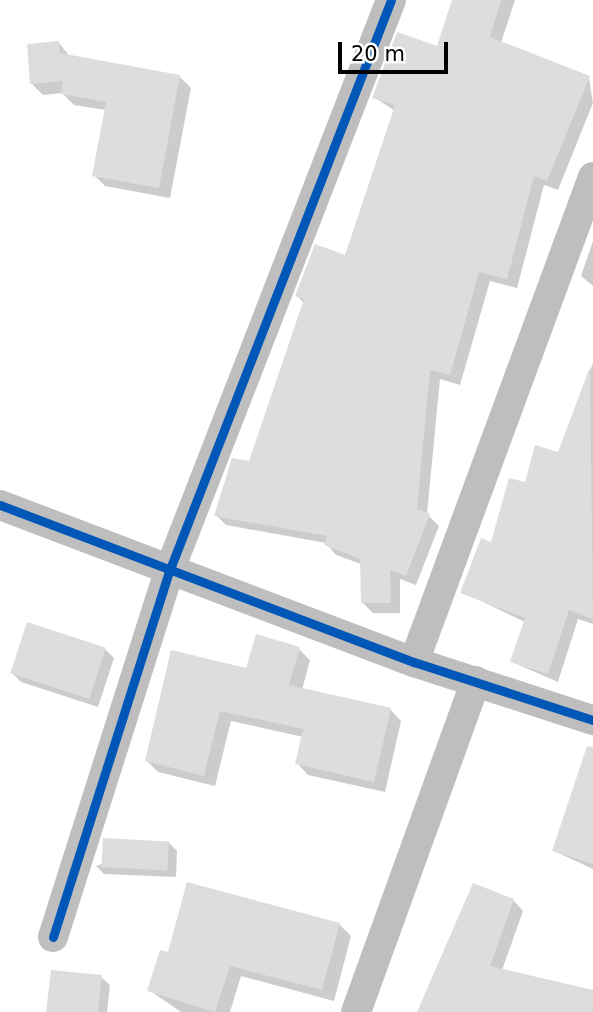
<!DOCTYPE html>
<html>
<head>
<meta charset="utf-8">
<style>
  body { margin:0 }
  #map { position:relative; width:593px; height:1012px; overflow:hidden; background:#fff; font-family:"DejaVu Sans",sans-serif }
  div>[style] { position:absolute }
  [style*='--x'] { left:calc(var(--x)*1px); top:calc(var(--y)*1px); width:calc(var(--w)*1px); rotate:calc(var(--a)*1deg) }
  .shadow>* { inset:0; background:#0003 }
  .building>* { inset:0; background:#ddd; transform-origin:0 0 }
  .street>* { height:30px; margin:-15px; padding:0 15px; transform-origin:15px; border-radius:15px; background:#bebebe }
  .cycleway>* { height:9px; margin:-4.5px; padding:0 4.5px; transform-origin:4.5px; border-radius:4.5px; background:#0057b8 }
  span { translate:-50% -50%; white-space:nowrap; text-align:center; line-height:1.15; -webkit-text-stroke:5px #fff; paint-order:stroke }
  .scale { position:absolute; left:338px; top:42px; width:110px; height:32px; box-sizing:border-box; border:4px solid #000; border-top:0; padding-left:9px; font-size:21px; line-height:24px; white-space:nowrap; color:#000; -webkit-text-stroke:5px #fff; paint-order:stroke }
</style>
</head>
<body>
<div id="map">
  <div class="shadow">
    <i style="clip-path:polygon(453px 0,515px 0,501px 43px,589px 78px,593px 103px,558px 190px,544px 185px,517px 288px,490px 281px,460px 385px,440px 379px,427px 514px,439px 526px,416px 585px,400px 579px,400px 613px,373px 613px,362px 602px,361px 564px,336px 555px,326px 543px,226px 525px,216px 515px,250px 463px,304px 303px,297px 296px,347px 257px,395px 111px,374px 97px,438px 48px)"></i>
    <i style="clip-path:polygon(59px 43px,70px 57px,180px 77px,191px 88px,170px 198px,105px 186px,94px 175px,106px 110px,74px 105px,62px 93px,43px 95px,32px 84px)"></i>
    <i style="clip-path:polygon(593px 241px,593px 286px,581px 276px)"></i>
    <i style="clip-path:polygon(593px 363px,593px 624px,578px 619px,558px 682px,512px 662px,525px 622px,462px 592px,526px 484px,559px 454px)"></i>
    <i style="clip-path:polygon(105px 649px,114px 658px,98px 707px,21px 682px,13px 674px)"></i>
    <i style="clip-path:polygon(299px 649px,310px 660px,302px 690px,390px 709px,401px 721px,385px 792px,308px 775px,297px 763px,303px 737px,231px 721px,215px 786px,158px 772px,147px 761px,248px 670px)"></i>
    <i style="clip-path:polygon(593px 778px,593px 869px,554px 851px)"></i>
    <i style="clip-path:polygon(168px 842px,177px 851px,176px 877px,104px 874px,96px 866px)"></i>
    <i style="clip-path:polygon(513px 900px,523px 911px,502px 970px,593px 993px,593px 1012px,420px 1012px)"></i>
    <i style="clip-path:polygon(339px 924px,351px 936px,334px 1001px,241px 976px,230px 1012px,181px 1012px,149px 990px,169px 955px)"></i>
    <i style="clip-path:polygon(101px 977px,110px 985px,107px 1012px,48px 1012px)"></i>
  </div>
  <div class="building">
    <i style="clip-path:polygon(452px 0,501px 0,490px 37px,590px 76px,547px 181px,534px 176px,507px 279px,479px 272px,450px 375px,430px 370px,417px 509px,430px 514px,406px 576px,390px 570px,391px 603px,361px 603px,360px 559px,324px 545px,327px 536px,214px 516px,232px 458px,249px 461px,304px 299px,295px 296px,315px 244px,345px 255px,395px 105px,372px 98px,397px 32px,437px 46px)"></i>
    <i style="clip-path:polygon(59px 41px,60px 53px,180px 75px,159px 188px,92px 176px,106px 102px,61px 94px,63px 81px,30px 84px,27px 44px)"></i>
    <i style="clip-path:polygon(590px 367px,593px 619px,569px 610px,548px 674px,510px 662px,525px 618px,460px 593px,481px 538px,491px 542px,509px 478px,525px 482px,535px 445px,558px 452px)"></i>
    <i style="left:27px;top:622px;width:83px;height:54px;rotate:18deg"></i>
    <i style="clip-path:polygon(256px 634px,300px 647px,289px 685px,391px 708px,374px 782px,295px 764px,303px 729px,220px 711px,204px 776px,145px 761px,171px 650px,246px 668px)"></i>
    <i style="clip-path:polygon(587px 746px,593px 747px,593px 864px,552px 851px)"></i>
    <i style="left:103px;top:838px;width:66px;height:29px;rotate:3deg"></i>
    <i style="clip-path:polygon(187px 882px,340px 923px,322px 990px,230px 966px,215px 1012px,147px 991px,160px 950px,168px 952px)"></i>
    <i style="clip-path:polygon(473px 883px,514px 899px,490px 966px,593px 990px,593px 1012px,417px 1012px)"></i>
    <i style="clip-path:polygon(51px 970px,102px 975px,98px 1012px,46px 1012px)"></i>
  </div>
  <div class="street">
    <i style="--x:0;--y:505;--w:443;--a:20.8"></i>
    <i style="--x:414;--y:662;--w:188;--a:18"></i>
    <i style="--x:414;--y:662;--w:517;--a:-69.74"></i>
    <i style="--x:53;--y:937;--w:386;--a:-72.4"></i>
    <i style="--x:170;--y:569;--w:610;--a:-68.77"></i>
    <i style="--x:356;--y:1012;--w:352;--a:-70.1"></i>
  </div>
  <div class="cycleway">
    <i style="--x:0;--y:505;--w:443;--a:20.8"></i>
    <i style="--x:414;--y:662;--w:188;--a:18"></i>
    <i style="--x:53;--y:937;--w:386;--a:-72.4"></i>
    <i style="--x:170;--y:569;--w:610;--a:-68.77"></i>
  </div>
  <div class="scale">20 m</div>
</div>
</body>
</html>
